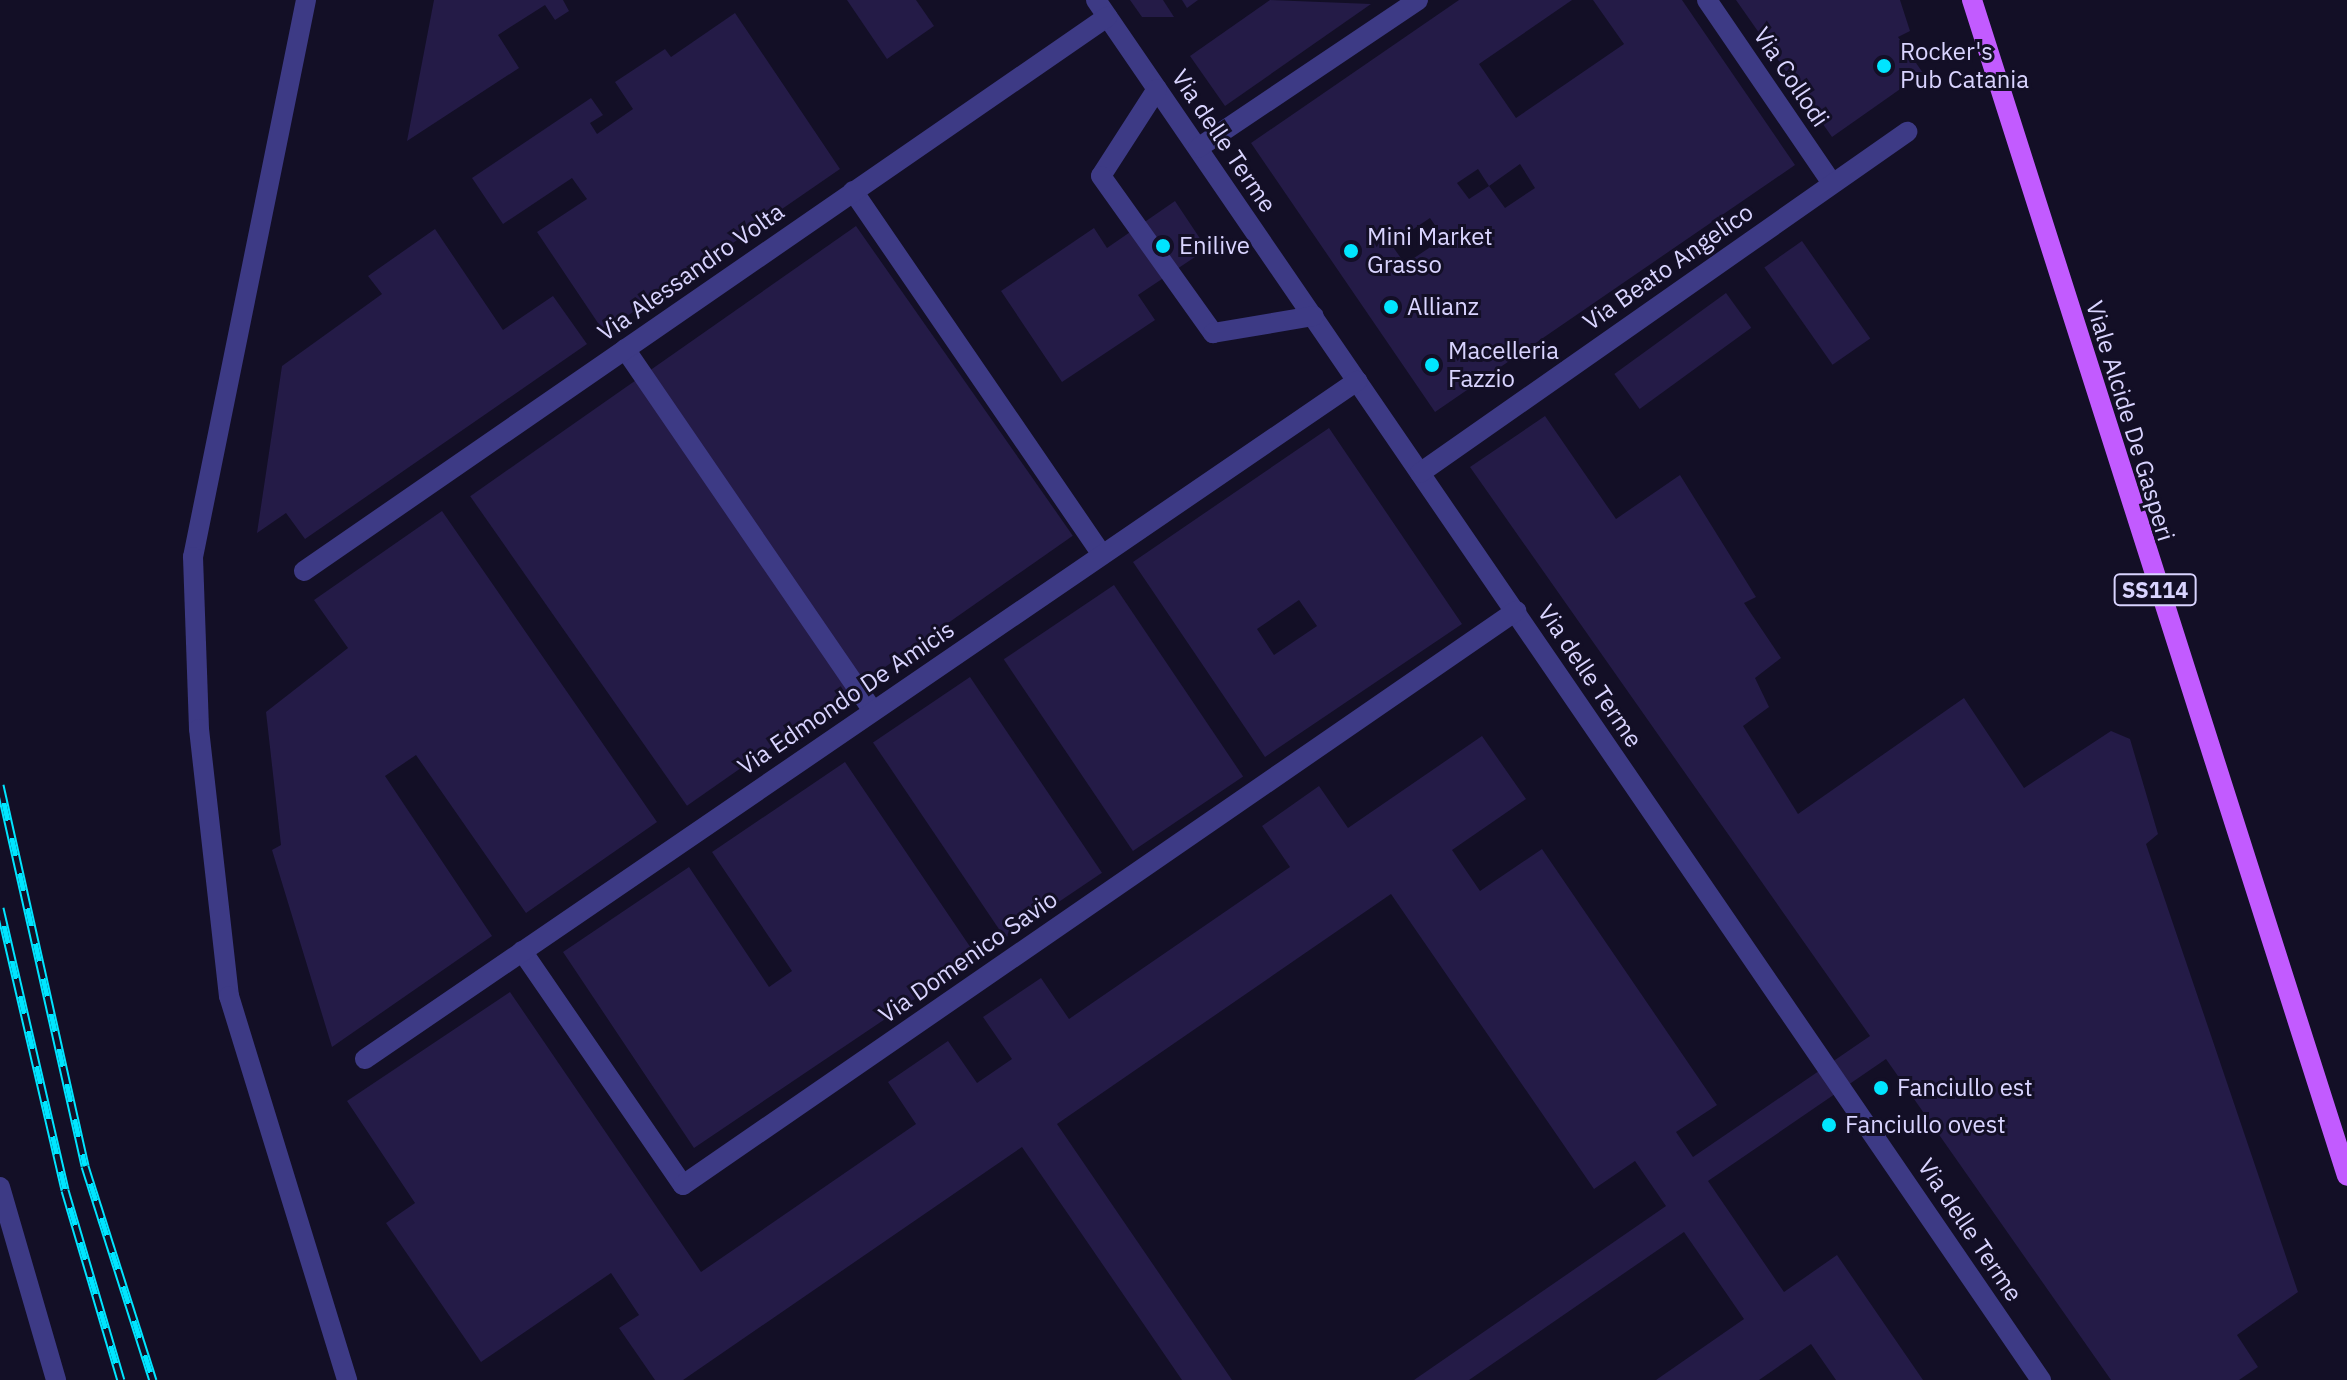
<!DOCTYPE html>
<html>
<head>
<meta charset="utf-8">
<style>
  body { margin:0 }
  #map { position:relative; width:2347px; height:1380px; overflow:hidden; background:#130f26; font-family:"IBM Plex Sans",sans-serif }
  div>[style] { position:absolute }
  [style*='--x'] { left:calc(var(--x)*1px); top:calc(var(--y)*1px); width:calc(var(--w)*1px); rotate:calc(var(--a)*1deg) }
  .building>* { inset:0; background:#241b47; transform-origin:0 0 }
  .minor>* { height:20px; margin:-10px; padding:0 10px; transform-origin:10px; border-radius:10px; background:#3d3a85 }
  .major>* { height:20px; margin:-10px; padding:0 10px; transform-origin:10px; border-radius:10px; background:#c25bff }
  .rail>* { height:9px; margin-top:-4.5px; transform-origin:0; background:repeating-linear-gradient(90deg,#130f26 0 18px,#00e5ff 0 36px); box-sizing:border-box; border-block:2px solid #00e5ff }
  .dots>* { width:22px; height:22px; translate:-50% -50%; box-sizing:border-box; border:4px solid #130f26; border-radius:50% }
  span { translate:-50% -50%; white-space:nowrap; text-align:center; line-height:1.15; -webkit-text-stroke:6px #130f26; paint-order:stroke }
  .shield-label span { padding:2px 6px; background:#130f26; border:2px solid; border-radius:6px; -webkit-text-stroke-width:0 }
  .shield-label { font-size:22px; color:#d9d4ff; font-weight:700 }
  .poi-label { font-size:24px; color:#d9d4ff }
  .left { translate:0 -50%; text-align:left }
  .street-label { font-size:24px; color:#d9d4ff }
</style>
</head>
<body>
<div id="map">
  <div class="building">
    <i style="clip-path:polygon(434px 0,563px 0,569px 11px,555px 20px,545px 5px,498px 35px,519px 68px,407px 141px)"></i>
    <i style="clip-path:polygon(847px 0,916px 0,934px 26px,887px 59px)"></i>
    <i style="clip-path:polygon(1130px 0,1163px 0,1174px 17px,1142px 17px)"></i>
    <i style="clip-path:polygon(1182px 0,1198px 0,1187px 8px)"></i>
    <i style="clip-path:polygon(1270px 0,1371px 4px,1225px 106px,1190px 56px)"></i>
    <i style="clip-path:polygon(evenodd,1459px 0,1572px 0,1479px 64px,1516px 118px,1624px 44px,1593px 0,1682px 0,1795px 165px,1435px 412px,1251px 143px,1459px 0,1520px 164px,1535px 188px,1505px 208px,1489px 186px,1469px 199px,1457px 183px,1478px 169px,1489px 186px,1520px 164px,1459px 0,1430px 218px,1444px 238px,1405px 264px,1391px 244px,1430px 218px)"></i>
    <i style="clip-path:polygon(1736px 0,1900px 0,1910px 31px,1898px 37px,1923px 73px,1832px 137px)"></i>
    <i style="clip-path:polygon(735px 13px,840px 169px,604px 332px,537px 232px,587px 199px,572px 178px,503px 224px,472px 178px,591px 98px,603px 115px,590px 123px,597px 134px,633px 109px,615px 82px,665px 49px,671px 57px)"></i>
    <i style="clip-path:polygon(1175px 201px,1207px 249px,1138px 295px,1155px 320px,1062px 382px,1001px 291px,1094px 228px,1107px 248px)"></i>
    <i style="left:856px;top:226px;width:378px;height:471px;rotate:55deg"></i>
    <i style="clip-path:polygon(435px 229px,503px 330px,553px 296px,587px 344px,305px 539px,286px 513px,257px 533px,282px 366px,382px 294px,368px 276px)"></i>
    <i style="left:1802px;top:241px;width:119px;height:46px;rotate:55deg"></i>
    <i style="left:1726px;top:293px;width:43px;height:138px;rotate:54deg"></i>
    <i style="clip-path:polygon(1545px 416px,1616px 519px,1680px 475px,1756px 597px,1744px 603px,1781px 658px,1755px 678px,1769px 707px,1743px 726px,1798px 814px,1964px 698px,2024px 788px,2111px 731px,2130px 739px,2158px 834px,2146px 844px,2298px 1292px,2237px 1335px,2258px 1367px,2239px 1380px,2111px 1380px,1886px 1059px,1708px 1181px,1784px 1292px,1837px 1255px,1923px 1380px,1836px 1380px,1811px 1344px,1759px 1380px,1656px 1380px,1744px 1319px,1684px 1232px,1469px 1380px,1414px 1380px,1666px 1206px,1635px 1161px,1594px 1189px,1391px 894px,1057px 1124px,1232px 1380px,1182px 1380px,1022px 1147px,683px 1380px,655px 1380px,619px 1328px,639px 1315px,611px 1273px,481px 1362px,386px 1223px,415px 1203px,347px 1101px,510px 992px,701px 1272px,916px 1124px,888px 1082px,948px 1041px,977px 1083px,1012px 1059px,983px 1017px,1041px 978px,1069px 1019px,1290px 867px,1262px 826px,1319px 786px,1348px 828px,1482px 736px,1526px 799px,1452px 850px,1480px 891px,1542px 849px,1717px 1105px,1676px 1132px,1693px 1157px,1870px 1036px,1470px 467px)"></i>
    <i style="clip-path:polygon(evenodd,1329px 428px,1462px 624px,1265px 757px,1133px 562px,1329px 428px,1299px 600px,1317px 626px,1274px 655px,1257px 629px,1299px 600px)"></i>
    <i style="clip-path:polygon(442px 511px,657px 822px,526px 913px,416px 755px,385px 776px,492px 936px,332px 1047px,272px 850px,281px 845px,266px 712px,348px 648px,314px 600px)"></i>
    <i style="left:1114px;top:585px;width:231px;height:133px;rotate:56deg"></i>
    <i style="left:970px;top:677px;width:236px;height:117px;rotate:56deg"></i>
    <i style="clip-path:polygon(845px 762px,977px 957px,694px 1148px,563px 952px,689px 867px,769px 987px,792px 971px,712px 852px)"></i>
  </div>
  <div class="minor">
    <i style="--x:306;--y:0;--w:568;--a:101.47"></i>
    <i style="--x:193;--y:557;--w:172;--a:88"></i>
    <i style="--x:199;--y:729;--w:269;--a:83.6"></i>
    <i style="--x:229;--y:996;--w:402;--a:72.9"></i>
    <i style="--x:1096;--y:0;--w:1673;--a:55.6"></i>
    <i style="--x:1707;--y:0;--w:222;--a:55.7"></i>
    <i style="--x:1157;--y:89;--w:103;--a:122.8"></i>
    <i style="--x:1101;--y:176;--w:193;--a:54.5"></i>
    <i style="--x:1213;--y:333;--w:102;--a:-9.6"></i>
    <i style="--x:1198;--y:148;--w:265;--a:-33.9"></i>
    <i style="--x:853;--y:191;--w:440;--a:55.6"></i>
    <i style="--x:625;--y:349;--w:439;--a:55.6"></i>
    <i style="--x:1420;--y:473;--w:595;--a:-35"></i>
    <i style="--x:304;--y:571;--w:976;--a:-34.6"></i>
    <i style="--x:522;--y:951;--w:284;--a:55.5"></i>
    <i style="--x:683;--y:1185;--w:1012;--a:-34.57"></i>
    <i style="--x:365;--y:1059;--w:1202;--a:-34.35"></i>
    <i style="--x:0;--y:1187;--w:201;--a:73.8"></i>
  </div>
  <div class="major">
    <i style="--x:1972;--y:0;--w:1234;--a:72.31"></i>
  </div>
  <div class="rail">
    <i style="--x:0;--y:785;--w:390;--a:77.4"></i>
    <i style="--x:85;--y:1166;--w:225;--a:72.4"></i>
    <i style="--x:0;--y:908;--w:289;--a:77"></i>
    <i style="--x:65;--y:1190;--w:198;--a:73.6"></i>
  </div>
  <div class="dots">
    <i style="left:1884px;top:66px;background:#00e5ff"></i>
    <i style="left:1163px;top:246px;background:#00e5ff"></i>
    <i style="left:1351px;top:251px;background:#00e5ff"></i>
    <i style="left:1391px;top:307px;background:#00e5ff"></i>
    <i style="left:1432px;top:365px;background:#00e5ff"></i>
    <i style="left:1881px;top:1088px;background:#00e5ff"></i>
    <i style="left:1829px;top:1125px;background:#00e5ff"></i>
  </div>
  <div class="shield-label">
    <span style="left:2155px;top:590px">SS114</span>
  </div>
  <div class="poi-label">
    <span class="left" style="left:1900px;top:66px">Rocker's<br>Pub Catania</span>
    <span class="left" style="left:1367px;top:251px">Mini Market<br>Grasso</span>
    <span class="left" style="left:1179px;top:246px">Enilive</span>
    <span class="left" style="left:1407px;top:307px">Allianz</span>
    <span class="left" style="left:1448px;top:365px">Macelleria<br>Fazzio</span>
    <span class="left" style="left:1897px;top:1088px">Fanciullo est</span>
    <span class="left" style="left:1845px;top:1125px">Fanciullo ovest</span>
  </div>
  <div class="street-label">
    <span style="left:1791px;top:77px;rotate:56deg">Via Collodi</span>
    <span style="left:1224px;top:141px;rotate:56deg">Via delle Terme</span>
    <span style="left:1668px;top:267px;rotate:-35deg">Via Beato Angelico</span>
    <span style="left:691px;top:272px;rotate:-35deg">Via Alessandro Volta</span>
    <span style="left:2130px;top:421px;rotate:73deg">Viale Alcide De Gasperi</span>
    <span style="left:1590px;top:676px;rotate:56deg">Via delle Terme</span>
    <span style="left:846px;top:698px;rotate:-34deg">Via Edmondo De Amicis</span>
    <span style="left:968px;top:957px;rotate:-35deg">Via Domenico Savio</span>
    <span style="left:1970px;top:1230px;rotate:56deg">Via delle Terme</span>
  </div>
</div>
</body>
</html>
